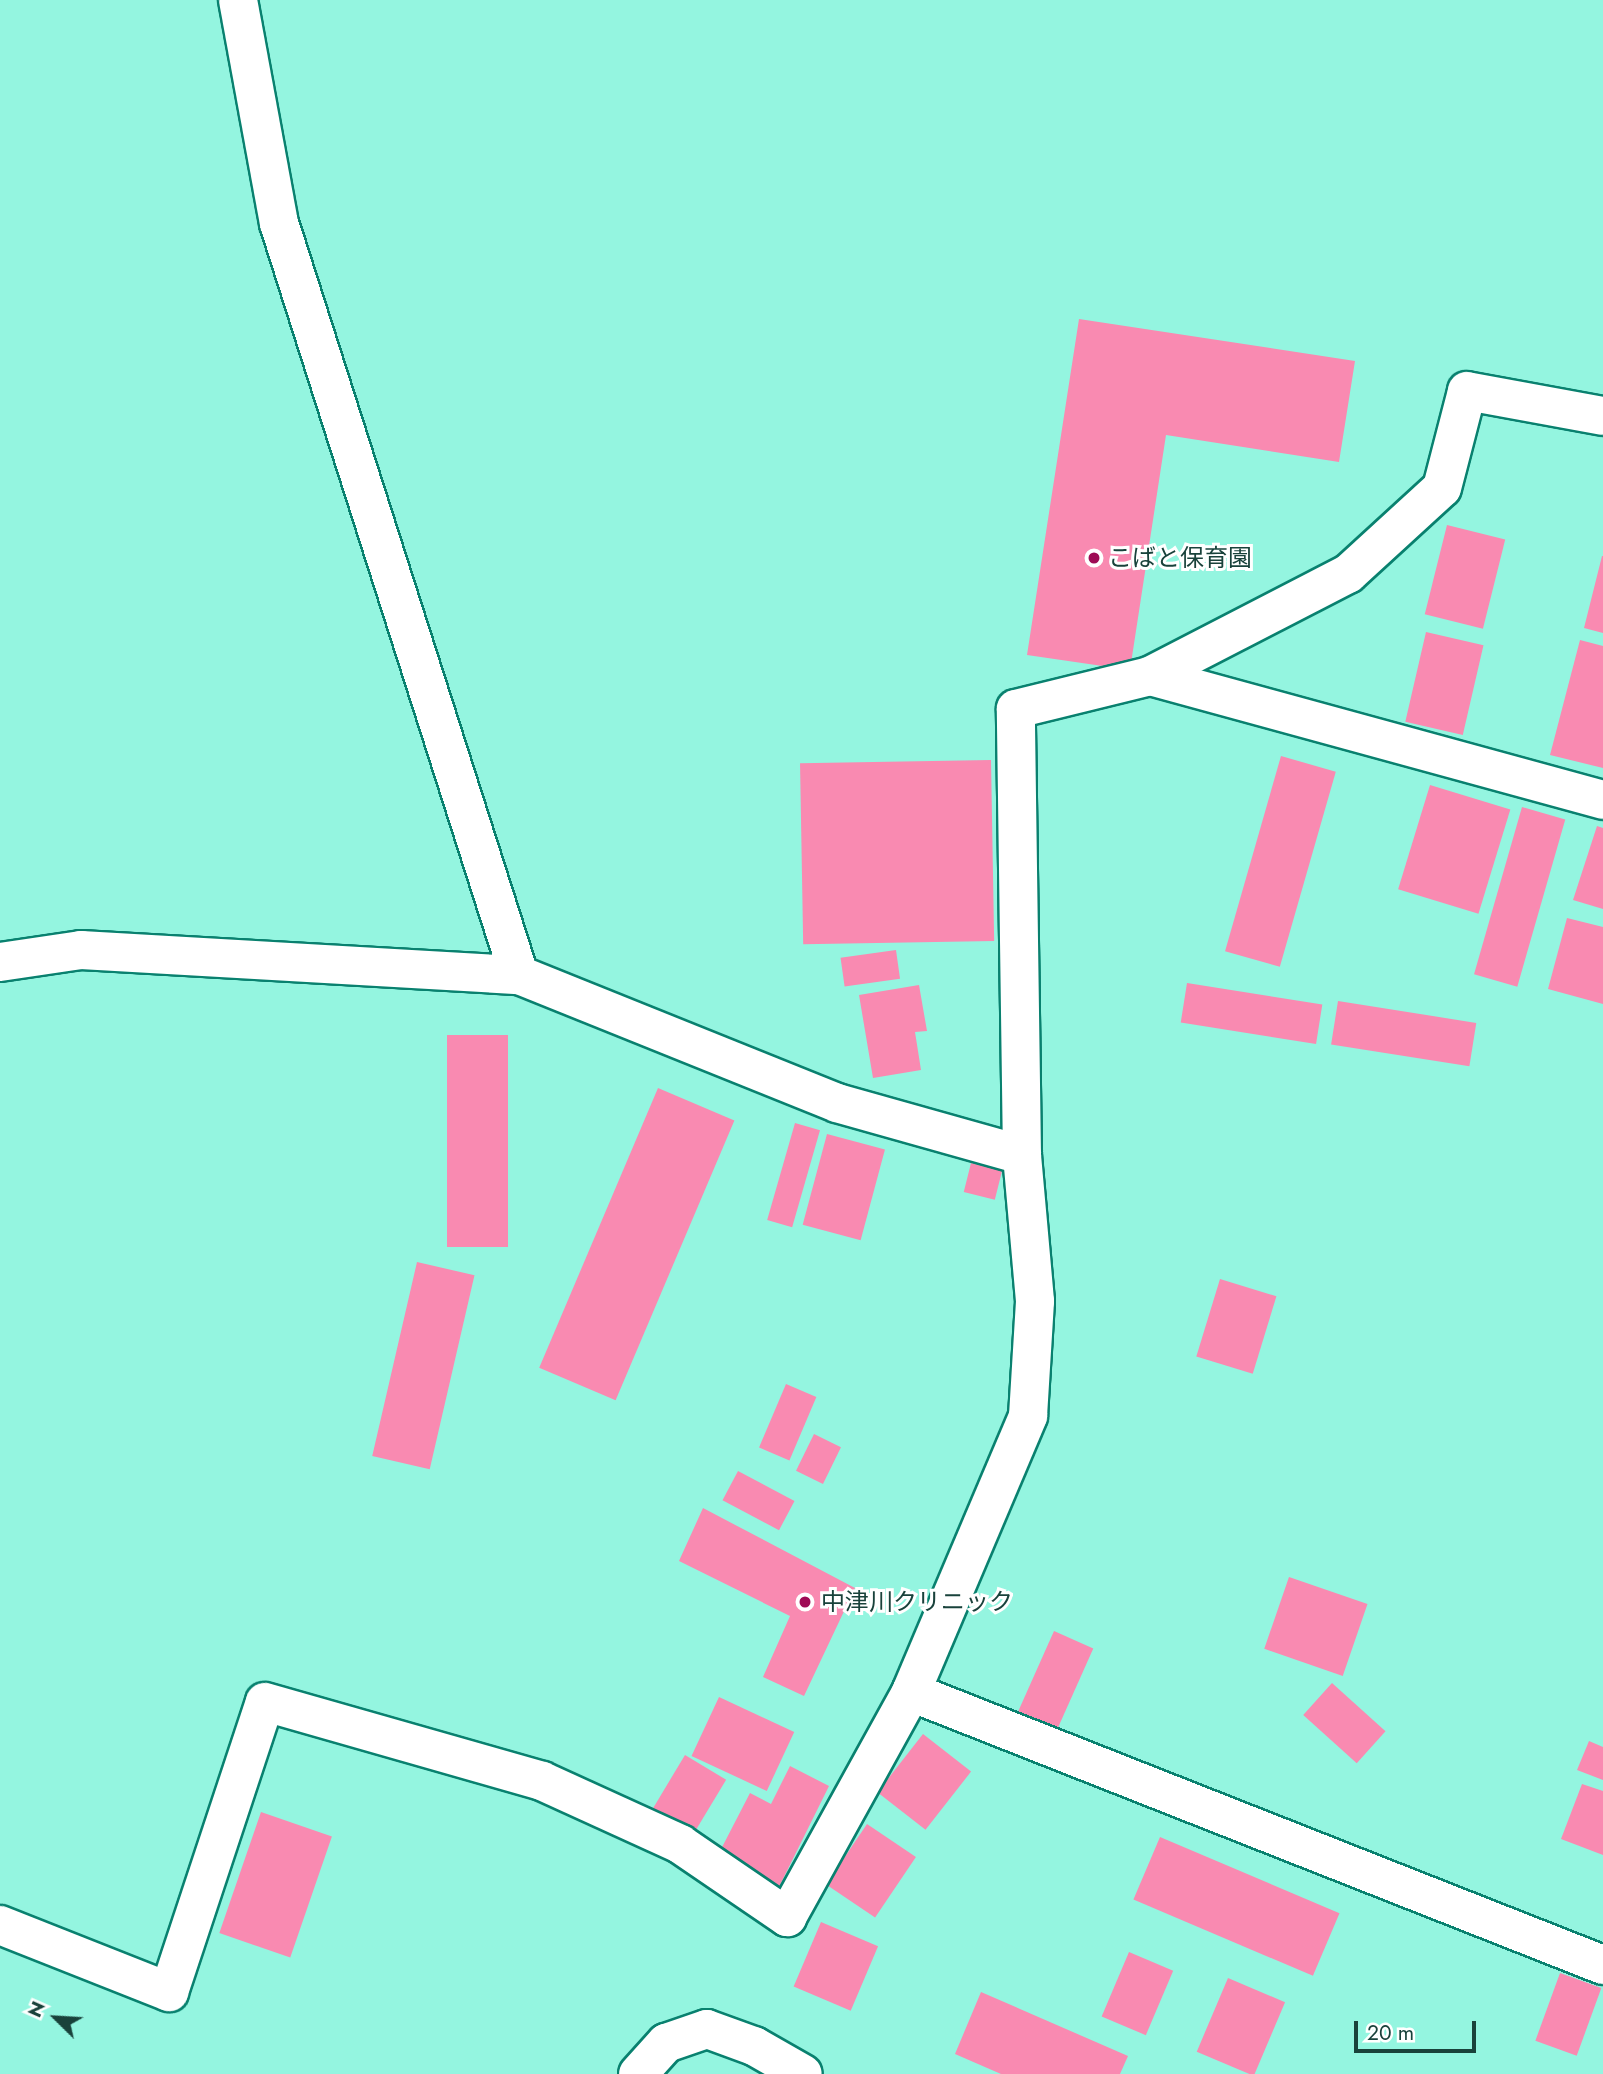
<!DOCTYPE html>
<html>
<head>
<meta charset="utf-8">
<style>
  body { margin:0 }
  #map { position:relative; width:1603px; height:2074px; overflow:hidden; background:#94f5e0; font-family:Jost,"Noto Sans JP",sans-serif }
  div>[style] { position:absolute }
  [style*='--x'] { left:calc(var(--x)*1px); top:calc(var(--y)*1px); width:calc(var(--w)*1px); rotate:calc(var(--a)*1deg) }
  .building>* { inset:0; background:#f98ab1; transform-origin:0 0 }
  .roads { filter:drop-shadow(2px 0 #09816f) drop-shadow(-2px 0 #09816f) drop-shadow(0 2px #09816f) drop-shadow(0 -2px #09816f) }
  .street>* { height:38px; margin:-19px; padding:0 19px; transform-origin:19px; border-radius:19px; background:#fff }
  .secondary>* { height:38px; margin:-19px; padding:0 19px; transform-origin:19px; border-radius:19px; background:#fff }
  .dots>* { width:19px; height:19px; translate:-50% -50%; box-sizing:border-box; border:4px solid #fff; border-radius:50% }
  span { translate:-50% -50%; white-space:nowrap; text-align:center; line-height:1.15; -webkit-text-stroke:6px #fff; paint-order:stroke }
  .poi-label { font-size:24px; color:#19423b }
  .left { translate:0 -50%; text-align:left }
  .north { position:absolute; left:21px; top:1983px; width:70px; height:70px; -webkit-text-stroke:5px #fff; paint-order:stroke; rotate:294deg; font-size:19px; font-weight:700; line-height:28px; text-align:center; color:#19423b }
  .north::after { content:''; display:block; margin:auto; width:24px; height:32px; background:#19423b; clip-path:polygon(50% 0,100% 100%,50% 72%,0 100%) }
  .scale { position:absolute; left:1354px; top:2021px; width:122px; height:32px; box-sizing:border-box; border:4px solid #19423b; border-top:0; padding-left:9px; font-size:21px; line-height:24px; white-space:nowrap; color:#19423b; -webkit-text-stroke:5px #fff; paint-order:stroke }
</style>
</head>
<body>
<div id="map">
  <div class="building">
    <i style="clip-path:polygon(1079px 319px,1355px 361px,1339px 462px,1166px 435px,1130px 670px,1027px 655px)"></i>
    <i style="left:1447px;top:525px;width:60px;height:92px;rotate:14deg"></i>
    <i style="clip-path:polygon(1602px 556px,1603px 556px,1603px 633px,1584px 628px)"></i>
    <i style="left:1426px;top:632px;width:59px;height:92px;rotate:13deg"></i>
    <i style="clip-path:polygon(1580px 640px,1603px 646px,1603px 768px,1550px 755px)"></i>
    <i style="left:1281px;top:756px;width:57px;height:203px;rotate:16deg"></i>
    <i style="left:991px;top:760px;width:181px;height:191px;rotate:89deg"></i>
    <i style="left:1430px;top:785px;width:84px;height:109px;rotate:17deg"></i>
    <i style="left:1522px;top:807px;width:45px;height:174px;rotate:16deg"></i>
    <i style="clip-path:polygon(1597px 826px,1603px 828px,1603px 909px,1573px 900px)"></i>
    <i style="clip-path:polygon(1567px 918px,1603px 927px,1603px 1004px,1548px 989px)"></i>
    <i style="left:896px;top:950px;width:29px;height:56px;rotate:82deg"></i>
    <i style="left:1187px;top:983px;width:137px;height:40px;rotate:9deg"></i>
    <i style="clip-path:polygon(919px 985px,927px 1031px,915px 1032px,921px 1070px,873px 1078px,859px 995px)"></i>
    <i style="left:1338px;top:1001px;width:140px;height:44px;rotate:9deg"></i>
    <i style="left:447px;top:1035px;width:61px;height:212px"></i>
    <i style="left:658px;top:1088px;width:83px;height:304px;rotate:23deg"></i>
    <i style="left:795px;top:1123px;width:26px;height:101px;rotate:16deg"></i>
    <i style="left:827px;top:1134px;width:60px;height:94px;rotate:15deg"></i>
    <i style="left:971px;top:1163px;width:32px;height:30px;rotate:14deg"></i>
    <i style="left:417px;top:1262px;width:59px;height:199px;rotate:13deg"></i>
    <i style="left:1220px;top:1279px;width:59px;height:81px;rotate:17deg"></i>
    <i style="left:786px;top:1384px;width:33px;height:69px;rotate:23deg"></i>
    <i style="left:814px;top:1434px;width:30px;height:41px;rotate:26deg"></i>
    <i style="left:738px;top:1471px;width:64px;height:33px;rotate:28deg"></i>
    <i style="clip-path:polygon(703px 1508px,855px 1588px,804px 1696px,763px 1677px,790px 1616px,679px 1561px)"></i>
    <i style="left:1289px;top:1577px;width:83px;height:76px;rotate:19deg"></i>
    <i style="left:1054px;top:1631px;width:43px;height:97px;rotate:24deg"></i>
    <i style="left:1332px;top:1683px;width:72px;height:43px;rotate:42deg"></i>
    <i style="left:719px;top:1697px;width:83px;height:65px;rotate:25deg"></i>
    <i style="left:923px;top:1734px;width:61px;height:74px;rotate:38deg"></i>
    <i style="clip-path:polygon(1589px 1741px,1603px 1747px,1603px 1780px,1577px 1770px)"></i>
    <i style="left:685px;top:1755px;width:48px;height:62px;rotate:31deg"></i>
    <i style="clip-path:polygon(790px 1766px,829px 1786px,776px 1893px,718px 1855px,750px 1793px,771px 1804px)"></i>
    <i style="clip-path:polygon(1582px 1784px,1603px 1791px,1603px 1855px,1561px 1839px)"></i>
    <i style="left:261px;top:1812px;width:75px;height:128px;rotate:19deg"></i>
    <i style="left:867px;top:1824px;width:59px;height:73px;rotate:34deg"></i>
    <i style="left:1160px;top:1837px;width:195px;height:68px;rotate:23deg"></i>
    <i style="left:821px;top:1922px;width:62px;height:70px;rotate:23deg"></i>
    <i style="left:1129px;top:1952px;width:48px;height:70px;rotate:23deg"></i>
    <i style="left:1560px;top:1973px;width:44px;height:72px;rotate:20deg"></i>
    <i style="left:1228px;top:1978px;width:62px;height:80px;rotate:23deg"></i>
    <i style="clip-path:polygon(981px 1992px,1128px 2056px,1120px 2074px,1001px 2074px,955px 2054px)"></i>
  </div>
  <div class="roads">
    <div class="street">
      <i style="--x:238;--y:0;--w:227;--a:79.6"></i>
      <i style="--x:279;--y:223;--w:789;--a:72.3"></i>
      <i style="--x:1150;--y:676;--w:470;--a:15.3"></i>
      <i style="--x:0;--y:962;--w:82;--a:-8.4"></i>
      <i style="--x:81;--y:950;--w:439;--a:3.3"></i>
      <i style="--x:519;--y:975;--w:343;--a:21.9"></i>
      <i style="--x:837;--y:1103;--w:192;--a:15.7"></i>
      <i style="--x:911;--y:1692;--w:744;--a:21.53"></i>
      <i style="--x:0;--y:1925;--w:182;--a:21.6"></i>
      <i style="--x:169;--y:1992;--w:305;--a:-71.7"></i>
      <i style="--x:265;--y:1702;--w:288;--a:15.9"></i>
      <i style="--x:542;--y:1781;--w:152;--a:24.5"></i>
      <i style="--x:680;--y:1844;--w:130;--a:34.3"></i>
      <i style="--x:787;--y:1917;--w:257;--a:-61.1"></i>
      <i style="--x:911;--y:1692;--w:300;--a:-67"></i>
      <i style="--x:1028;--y:1416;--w:115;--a:-86.5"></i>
      <i style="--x:1035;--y:1301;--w:147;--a:-95.1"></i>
      <i style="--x:1022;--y:1155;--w:446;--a:-90.8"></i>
      <i style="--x:1016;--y:709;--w:138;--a:-13.8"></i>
      <i style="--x:1150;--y:676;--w:223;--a:-27.3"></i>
      <i style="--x:1348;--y:574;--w:127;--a:-42.5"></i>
      <i style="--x:1442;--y:488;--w:100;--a:-75.5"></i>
      <i style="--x:1467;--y:391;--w:138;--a:10.4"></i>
    </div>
    <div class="secondary">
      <i style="--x:638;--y:2074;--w:42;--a:-47.9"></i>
      <i style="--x:666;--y:2043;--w:43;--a:-18.9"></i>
      <i style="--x:707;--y:2029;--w:50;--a:19.9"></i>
      <i style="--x:754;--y:2046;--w:56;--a:29.7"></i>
    </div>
  </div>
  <div class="dots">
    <i style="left:1094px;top:558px;background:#9e0b55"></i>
    <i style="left:805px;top:1602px;background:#9e0b55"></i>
  </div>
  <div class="poi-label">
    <span class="left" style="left:1108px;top:558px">こばと保育園</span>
    <span class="left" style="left:821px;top:1602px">中津川クリニック</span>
  </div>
  <div class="north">N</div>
  <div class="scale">20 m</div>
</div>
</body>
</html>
